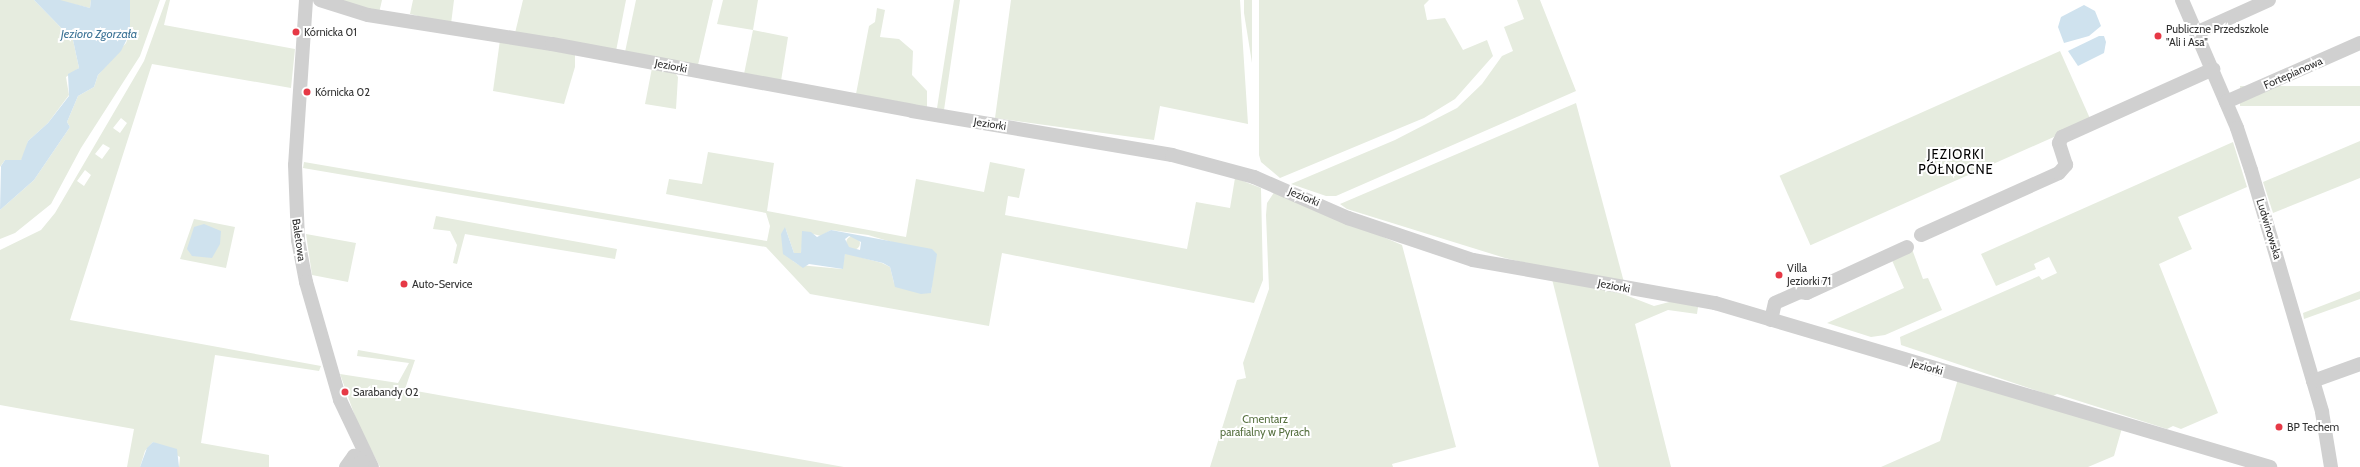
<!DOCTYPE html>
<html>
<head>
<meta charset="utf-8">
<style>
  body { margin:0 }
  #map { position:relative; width:2360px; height:467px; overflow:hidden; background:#fff; font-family:Cabin,sans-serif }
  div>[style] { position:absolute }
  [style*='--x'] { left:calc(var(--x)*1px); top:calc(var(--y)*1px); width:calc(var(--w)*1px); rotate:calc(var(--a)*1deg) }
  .green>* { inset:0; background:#e6ecdf; transform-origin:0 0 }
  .round { border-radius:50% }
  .water>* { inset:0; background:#cfe2ee }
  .minor>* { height:14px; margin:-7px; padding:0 7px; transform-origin:7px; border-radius:7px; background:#d0d0d0 }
  .dots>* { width:11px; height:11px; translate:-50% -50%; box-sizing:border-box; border:2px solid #fff; border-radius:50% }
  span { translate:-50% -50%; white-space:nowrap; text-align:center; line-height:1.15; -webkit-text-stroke:4px #fff; paint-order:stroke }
  .poi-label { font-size:11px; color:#333 }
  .left { translate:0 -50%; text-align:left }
  .street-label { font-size:11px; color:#333 }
  .park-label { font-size:11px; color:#56703f }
  .water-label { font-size:12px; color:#3f7597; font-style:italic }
  .quarter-label { font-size:13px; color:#000; letter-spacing:1px }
</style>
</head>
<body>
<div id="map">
  <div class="green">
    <i style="clip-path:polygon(0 0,34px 0,73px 40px,79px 68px,66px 77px,69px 95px,48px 123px,28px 141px,25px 155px,21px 160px,5px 160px,0 167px)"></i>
    <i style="clip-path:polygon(60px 0,91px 0,90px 8px,60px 1px)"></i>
    <i style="clip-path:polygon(130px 0,160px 0,140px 56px,81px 148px,51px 204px,15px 233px,0 239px,0 210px,34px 180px,70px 127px,67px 122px,78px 96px,94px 87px,98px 75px,126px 43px,130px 33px)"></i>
    <i style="clip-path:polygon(evenodd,166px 0,170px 0,164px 25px,295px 49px,291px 88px,152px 64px,70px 320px,321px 366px,319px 371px,215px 355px,201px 443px,269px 455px,269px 467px,179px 467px,180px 457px,153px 442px,145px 451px,140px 467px,127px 467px,134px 429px,0 405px,0 250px,41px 230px,55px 213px,144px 61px,166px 0,121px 118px,127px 123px,120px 133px,113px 128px,121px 118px,166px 0,103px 144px,110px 148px,102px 159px,95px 154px,103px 144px,166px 0,85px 170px,91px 175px,84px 186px,77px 181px,85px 170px)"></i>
    <i style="clip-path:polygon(328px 0,382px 0,379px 13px)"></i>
    <i style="clip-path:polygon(413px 0,454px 0,451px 24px,410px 14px)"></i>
    <i style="clip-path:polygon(523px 0,626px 0,616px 51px,515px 33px)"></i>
    <i style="clip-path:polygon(636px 0,713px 0,698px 65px,625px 52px)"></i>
    <i style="clip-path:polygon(723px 0,758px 0,753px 30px,788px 37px,781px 81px,744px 74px,753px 30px,717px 24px)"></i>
    <i style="clip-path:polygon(954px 0,960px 0,944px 110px,937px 108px)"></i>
    <i style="clip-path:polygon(1011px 0,1240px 0,1248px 124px,1160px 106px,1154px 140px,995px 118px)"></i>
    <i style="clip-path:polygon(1244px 0,1252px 0,1252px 63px,1244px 13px)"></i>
    <i style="clip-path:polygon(1259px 0,1429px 0,1424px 5px,1427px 20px,1445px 18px,1463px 50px,1487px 40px,1493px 56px,1455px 99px,1424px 118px,1280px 178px,1261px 162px,1259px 155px)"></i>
    <i style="clip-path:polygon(1517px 0,1540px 0,1576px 91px,1336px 196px,1326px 196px,1291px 184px,1395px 140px,1457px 108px,1482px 84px,1502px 56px,1513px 51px,1504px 27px,1524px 19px)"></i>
    <i style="clip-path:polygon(877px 8px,885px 10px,880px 37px,899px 39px,913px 51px,912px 75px,927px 91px,927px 107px,856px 94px,869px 26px,875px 22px)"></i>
    <i style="clip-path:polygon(500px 40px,575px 54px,575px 67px,564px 104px,493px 91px)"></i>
    <i style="left:2060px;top:51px;width:76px;height:307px;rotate:66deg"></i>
    <i style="clip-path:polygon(652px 68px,675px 73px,678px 77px,676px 109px,645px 104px)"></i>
    <i style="left:2360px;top:86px;width:20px;height:120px;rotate:90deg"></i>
    <i style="clip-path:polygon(1576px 103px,1625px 286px,1505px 258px,1347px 209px,1340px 204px)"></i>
    <i style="clip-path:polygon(2360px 141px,2360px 178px,2273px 213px,2263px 182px)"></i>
    <i style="clip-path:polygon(2233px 142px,2247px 187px,2178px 217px,2192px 249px,2159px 264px,2218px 413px,2181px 429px,2173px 426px,2167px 429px,2057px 394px,2053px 396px,1901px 345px,1900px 337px,2039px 276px,2042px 280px,2057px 273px,2049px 257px,2034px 264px,2036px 269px,1996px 286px,1981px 254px)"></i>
    <i style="clip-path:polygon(evenodd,708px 152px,774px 163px,767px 211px,906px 237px,916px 179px,984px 192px,990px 162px,1025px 169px,1019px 198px,1008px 196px,1005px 215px,1187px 249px,1196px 202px,1230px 208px,1235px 178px,1261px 188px,1263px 280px,1254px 303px,1002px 253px,989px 326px,810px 294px,766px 247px,303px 168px,304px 162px,767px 241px,770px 226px,766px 213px,666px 194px,669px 179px,702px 184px,708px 152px,785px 227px,794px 253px,801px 253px,802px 246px,813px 234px,821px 236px,831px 230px,868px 235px,935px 255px,931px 293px,894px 283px,890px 267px,882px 263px,845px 253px,842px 269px,799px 265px,793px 261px,785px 227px)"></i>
    <i style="clip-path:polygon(1275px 191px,1402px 245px,1456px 447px,1392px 464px,1393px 467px,1210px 467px,1237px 380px,1246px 378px,1243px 363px,1269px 289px,1266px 215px,1267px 203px)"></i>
    <i style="clip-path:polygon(436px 216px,617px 249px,615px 259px,465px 234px,457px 264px,453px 263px,457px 245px,450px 231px,433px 229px)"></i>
    <i style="clip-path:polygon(194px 219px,235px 227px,226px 268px,180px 259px)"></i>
    <i style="clip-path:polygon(306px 234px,356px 243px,348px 282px,312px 275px)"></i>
    <i class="round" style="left:846px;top:236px;width:14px;height:14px"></i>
    <i style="clip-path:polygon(1912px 249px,1923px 279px,1928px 278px,1942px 310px,1885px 335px,1871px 337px,1827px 323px,1904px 288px,1891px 258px)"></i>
    <i style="clip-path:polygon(1552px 279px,1623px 294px,1654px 306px,1673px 301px,1698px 307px,1697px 314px,1668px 310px,1635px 324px,1671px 467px,1599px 467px)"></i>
    <i style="clip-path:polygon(2360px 291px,2360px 299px,2304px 319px,2303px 313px)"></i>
    <i style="clip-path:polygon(358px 350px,415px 360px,405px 389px,844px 467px,380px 467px,357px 422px,340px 374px,398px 383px,409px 363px,357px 356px)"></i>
    <i style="clip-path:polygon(1958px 379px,2122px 428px,2114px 456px,2088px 467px,1881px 467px,1940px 441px)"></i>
  </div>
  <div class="water">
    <i style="clip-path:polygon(34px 0,60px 0,90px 8px,91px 0,130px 0,130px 33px,121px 51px,98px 75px,94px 87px,78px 96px,67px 122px,70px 127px,34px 180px,0 210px,1px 166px,5px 160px,21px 160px,28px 141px,48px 123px,69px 96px,68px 74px,79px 68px,73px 40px)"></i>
    <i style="clip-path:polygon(2084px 5px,2095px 11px,2101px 26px,2089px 36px,2064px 43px,2058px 27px,2061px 17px)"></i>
    <i style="clip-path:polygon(2099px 36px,2104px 36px,2106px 42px,2104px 53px,2078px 66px,2068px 51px)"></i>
    <i style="clip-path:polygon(204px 224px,221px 231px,220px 244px,212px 258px,192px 256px,187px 249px,194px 227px)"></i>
    <i style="clip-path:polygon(evenodd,785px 227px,794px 253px,801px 253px,802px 231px,811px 232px,817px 237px,831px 230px,932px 249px,937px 254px,931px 293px,921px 294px,895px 287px,890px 267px,883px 263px,845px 254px,843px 269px,809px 264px,803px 268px,783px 254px,781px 234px,785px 227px,849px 236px,861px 242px,860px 250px,849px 247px,845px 239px,849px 236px)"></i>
    <i style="clip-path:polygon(153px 442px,177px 449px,179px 467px,140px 467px,147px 448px)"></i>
  </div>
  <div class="minor">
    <i style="--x:306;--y:0;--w:165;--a:93.8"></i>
    <i style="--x:295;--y:165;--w:75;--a:87.7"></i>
    <i style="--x:298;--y:240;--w:43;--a:79.2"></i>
    <i style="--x:306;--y:282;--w:123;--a:73.9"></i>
    <i style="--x:340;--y:400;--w:74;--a:64.5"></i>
    <i style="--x:320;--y:0;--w:50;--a:17.4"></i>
    <i style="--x:368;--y:15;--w:186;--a:9"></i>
    <i style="--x:552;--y:44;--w:366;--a:10.5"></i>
    <i style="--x:912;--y:111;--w:264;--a:9.6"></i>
    <i style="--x:1172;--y:155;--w:85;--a:15"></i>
    <i style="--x:1254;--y:177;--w:103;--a:23.6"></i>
    <i style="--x:1348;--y:218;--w:132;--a:18.6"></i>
    <i style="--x:1473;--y:260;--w:246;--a:10.1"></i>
    <i style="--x:1715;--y:303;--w:579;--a:16.46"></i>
    <i style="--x:2182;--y:0;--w:139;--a:66.7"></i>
    <i style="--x:2237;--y:128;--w:44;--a:71.6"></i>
    <i style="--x:2251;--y:170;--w:252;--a:73.6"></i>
    <i style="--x:2322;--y:412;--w:56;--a:80.7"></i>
    <i style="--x:2196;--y:33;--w:80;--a:-24.3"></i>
    <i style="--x:2226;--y:102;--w:146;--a:-23.8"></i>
    <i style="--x:1921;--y:235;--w:151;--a:-24.2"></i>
    <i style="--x:2059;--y:173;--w:11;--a:-49"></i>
    <i style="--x:2066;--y:165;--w:23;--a:-108"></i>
    <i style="--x:2059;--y:143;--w:7;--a:-63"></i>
    <i style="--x:2062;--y:137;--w:166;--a:-24.2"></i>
    <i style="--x:1771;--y:320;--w:17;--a:-77"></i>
    <i style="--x:1775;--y:303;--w:27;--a:-24"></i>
    <i style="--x:1800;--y:292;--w:7;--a:8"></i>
    <i style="--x:1807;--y:293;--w:110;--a:-24.7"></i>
    <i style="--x:2313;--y:381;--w:50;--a:-19.9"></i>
    <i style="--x:346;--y:467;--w:14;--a:-54"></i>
    <i style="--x:354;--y:456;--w:11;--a:0"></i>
    <i style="--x:365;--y:456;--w:6;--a:108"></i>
    <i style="--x:363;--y:462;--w:12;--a:156"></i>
  </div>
  <div class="dots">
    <i style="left:296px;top:32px;background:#e63946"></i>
    <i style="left:2158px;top:36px;background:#e63946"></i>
    <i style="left:307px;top:92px;background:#e63946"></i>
    <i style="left:1779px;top:275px;background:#e63946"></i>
    <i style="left:404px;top:284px;background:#e63946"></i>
    <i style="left:345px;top:392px;background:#e63946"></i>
    <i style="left:2279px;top:427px;background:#e63946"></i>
  </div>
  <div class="poi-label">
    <span class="left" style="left:2166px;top:36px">Publiczne Przedszkole<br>"Ali i Asa"</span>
    <span class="left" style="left:304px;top:32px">Kórnicka 01</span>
    <span class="left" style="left:315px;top:92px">Kórnicka 02</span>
    <span class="left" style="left:1787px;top:275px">Villa<br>Jeziorki 71</span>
    <span class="left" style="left:412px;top:284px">Auto-Service</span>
    <span class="left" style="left:353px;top:392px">Sarabandy 02</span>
    <span class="left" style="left:2287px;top:427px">BP Techem</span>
  </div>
  <div class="street-label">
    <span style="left:671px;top:66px;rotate:11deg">Jeziorki</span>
    <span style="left:2293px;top:73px;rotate:-24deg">Fortepianowa</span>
    <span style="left:990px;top:124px;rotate:9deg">Jeziorki</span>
    <span style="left:1304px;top:197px;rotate:22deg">Jeziorki</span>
    <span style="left:2269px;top:229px;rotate:73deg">Ludwinowska</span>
    <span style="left:299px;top:240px;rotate:82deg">Baletowa</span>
    <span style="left:1614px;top:286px;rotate:11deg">Jeziorki</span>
    <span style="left:1927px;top:367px;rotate:15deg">Jeziorki</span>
  </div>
  <div class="park-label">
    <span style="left:1265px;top:426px">Cmentarz<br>parafialny w Pyrach</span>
  </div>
  <div class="water-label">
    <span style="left:99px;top:34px">Jezioro Zgorzała</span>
  </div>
  <div class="quarter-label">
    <span style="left:1956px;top:162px">JEZIORKI<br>PÓŁNOCNE</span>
  </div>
</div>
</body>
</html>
